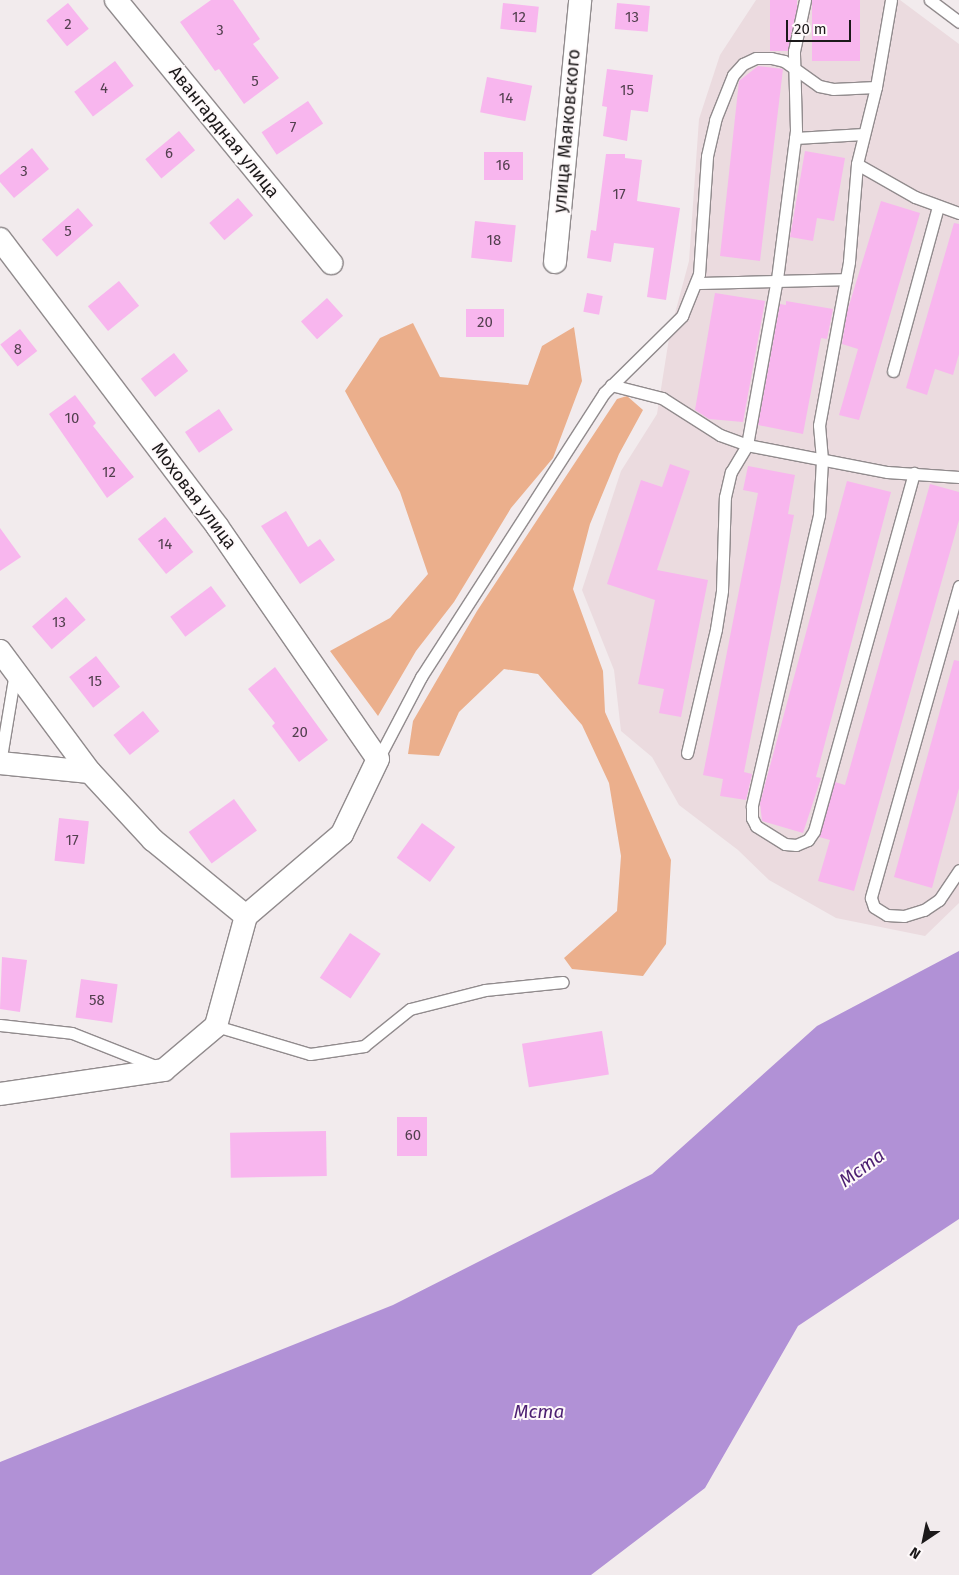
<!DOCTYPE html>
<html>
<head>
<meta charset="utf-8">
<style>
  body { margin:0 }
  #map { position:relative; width:959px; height:1575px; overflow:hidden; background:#f2ebed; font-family:"Fira Sans",sans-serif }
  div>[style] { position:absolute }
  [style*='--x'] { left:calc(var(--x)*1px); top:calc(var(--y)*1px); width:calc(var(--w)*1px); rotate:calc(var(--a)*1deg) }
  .built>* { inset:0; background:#ebdbdf }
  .green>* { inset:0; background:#ebaf8c }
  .water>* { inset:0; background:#b191d6 }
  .building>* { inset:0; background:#f8b6ee; transform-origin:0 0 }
  .roads { filter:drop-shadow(1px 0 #918b8d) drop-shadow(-1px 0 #918b8d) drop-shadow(0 1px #918b8d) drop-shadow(0 -1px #918b8d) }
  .service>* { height:11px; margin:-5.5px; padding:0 5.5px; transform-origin:5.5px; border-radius:5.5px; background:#fff }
  .minor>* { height:22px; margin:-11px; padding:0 11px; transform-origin:11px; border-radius:11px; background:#fff }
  span { translate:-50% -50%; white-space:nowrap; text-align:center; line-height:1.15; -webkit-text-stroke:4px #fef9fa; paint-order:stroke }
  .number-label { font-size:15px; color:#53404f }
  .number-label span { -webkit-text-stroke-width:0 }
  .street-label { font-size:18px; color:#1c191a }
  .water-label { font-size:19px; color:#4c1f71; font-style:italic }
  .north { position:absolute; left:899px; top:1515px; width:50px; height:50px; -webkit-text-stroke:4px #fef9fa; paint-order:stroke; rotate:214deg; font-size:14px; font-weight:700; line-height:20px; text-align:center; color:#1c191a }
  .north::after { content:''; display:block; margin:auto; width:18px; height:22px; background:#1c191a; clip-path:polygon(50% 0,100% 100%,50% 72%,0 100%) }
  .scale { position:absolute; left:786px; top:20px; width:65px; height:22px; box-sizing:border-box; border:2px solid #1c191a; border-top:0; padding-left:6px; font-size:15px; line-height:18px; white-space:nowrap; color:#1c191a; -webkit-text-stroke:4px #fef9fa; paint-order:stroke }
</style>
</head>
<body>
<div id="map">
  <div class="built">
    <i style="clip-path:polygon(756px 0,900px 0,959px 44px,959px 903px,925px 936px,836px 918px,769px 880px,738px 850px,679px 805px,652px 757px,621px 731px,614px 670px,582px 590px,621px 471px,657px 414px,670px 332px,689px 261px,699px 119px,720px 55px)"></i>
  </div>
  <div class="green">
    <i style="clip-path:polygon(413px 323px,440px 377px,528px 385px,542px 346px,574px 327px,582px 381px,553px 458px,511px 508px,454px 602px,416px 651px,378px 716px,330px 651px,390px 618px,428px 574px,400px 492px,345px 391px,380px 338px)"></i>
    <i style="clip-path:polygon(627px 396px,643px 410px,619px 454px,590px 524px,573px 589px,603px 671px,605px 712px,671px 860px,666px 944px,643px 976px,572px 969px,564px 958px,617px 911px,621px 856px,609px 783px,582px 725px,538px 674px,504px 669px,459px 712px,439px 756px,408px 754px,413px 721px,477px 611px,617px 399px)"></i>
  </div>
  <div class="water">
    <i style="clip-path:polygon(959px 951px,959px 1219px,798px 1326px,705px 1488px,591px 1575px,0 1575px,0 1462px,393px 1305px,652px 1174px,817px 1026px)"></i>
  </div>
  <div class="building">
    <i style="clip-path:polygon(211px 0,233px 0,260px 39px,253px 44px,279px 78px,244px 104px,219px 69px,215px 71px,180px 22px)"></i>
    <i style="left:770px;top:0;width:27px;height:51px"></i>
    <i style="left:812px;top:0;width:48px;height:61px"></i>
    <i style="left:68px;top:3px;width:33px;height:28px;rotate:51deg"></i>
    <i style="left:503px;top:3px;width:36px;height:26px;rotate:6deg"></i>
    <i style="left:617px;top:3px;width:33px;height:26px;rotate:5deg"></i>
    <i style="left:115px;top:61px;width:31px;height:51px;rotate:53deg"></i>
    <i style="clip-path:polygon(758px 66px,783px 69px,760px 261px,720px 256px,739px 81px)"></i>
    <i style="clip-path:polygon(607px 69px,653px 75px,648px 112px,631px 110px,627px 141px,603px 136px,607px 107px,602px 106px)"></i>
    <i style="left:487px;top:77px;width:46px;height:36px;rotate:11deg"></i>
    <i style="left:308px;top:101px;width:27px;height:56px;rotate:56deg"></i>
    <i style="left:179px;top:131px;width:25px;height:44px;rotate:50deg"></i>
    <i style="clip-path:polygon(32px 148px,49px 169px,14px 198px,0 182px,0 175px)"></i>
    <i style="clip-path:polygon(805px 151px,845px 158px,834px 221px,817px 218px,813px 241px,790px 237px)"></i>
    <i style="left:484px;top:152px;width:39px;height:28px"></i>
    <i style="clip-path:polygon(606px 154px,625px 154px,625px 158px,642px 160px,637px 201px,680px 208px,666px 300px,647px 297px,654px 248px,614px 243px,611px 262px,587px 258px,591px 230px,596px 231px)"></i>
    <i style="left:238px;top:198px;width:23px;height:38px;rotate:49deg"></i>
    <i style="clip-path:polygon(881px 201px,920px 213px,859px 420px,839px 415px,858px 349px,842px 344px,847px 312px)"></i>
    <i style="left:78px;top:208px;width:23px;height:48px;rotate:49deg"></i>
    <i style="left:475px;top:221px;width:41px;height:37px;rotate:6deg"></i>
    <i style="clip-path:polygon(954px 223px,959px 224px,959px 354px,953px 375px,935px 369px,927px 395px,906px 388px)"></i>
    <i style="left:119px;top:281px;width:32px;height:40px;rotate:51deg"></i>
    <i style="left:587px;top:293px;width:16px;height:19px;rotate:11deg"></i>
    <i style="clip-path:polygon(715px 293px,765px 301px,743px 422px,709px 419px,695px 410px)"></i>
    <i style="left:327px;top:298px;width:24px;height:35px;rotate:48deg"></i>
    <i style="clip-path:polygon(786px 301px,833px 309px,827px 339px,821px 338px,803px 434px,758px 425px,780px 304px,786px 305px)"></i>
    <i style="left:466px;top:309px;width:38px;height:28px"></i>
    <i style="left:20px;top:329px;width:28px;height:25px;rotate:52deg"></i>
    <i style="left:174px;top:353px;width:23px;height:42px;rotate:52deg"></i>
    <i style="clip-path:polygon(75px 395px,96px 423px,93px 426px,134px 477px,107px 498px,49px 414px)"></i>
    <i style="left:219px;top:409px;width:25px;height:41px;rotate:56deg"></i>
    <i style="clip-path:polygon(670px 464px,690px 471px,657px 570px,708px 580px,681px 717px,659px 713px,664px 689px,638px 684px,655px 600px,607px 584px,641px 480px,662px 487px)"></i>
    <i style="clip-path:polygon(748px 466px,795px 475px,788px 514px,794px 515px,744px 772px,752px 774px,746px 800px,720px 796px,723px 779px,703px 775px,758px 493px,743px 490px)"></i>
    <i style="clip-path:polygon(847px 481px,891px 492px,816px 777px,821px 778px,803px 833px,762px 821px,760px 803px)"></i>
    <i style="clip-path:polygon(930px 484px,959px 492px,959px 520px,854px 891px,818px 881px,830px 840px,819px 837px,835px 782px,845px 785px)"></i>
    <i style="clip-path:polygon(286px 511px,308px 547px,320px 539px,335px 560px,300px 584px,261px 526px)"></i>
    <i style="left:165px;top:517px;width:45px;height:35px;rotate:51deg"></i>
    <i style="clip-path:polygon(0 528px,21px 557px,0 571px)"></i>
    <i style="left:211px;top:586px;width:25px;height:51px;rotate:53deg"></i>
    <i style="left:66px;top:597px;width:30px;height:45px;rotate:49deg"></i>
    <i style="left:96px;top:656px;width:39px;height:34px;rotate:52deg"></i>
    <i style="clip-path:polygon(954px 660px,959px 661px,959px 788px,932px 888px,894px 877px)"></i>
    <i style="clip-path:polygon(275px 667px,328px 740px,299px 762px,272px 726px,275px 723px,248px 689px)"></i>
    <i style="left:143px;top:711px;width:26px;height:38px;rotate:51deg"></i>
    <i style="left:234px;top:799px;width:39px;height:56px;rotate:54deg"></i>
    <i style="left:59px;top:818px;width:30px;height:43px;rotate:6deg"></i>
    <i style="left:422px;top:823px;width:41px;height:43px;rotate:36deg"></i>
    <i style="left:350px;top:933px;width:37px;height:54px;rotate:34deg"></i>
    <i style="clip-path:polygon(2px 957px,27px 960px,20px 1012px,0 1009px)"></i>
    <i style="left:81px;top:979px;width:37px;height:39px;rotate:8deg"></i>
    <i style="left:602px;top:1031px;width:44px;height:81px;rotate:81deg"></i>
    <i style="left:397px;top:1117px;width:30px;height:39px"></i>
    <i style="left:326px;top:1131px;width:45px;height:96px;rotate:89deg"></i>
  </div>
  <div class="roads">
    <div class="service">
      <i style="--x:891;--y:0;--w:88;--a:99.8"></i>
      <i style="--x:876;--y:87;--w:79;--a:103.9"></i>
      <i style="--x:857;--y:164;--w:98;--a:94.7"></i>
      <i style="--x:849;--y:262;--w:166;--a:100.4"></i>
      <i style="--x:819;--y:425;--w:35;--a:85"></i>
      <i style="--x:822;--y:460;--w:55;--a:93.1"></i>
      <i style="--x:819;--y:515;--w:299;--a:103"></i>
      <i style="--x:752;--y:806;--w:12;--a:90"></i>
      <i style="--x:752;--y:818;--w:9;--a:63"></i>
      <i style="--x:756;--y:826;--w:34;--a:32"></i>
      <i style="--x:785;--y:844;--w:11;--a:5"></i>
      <i style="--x:796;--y:845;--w:13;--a:-23"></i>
      <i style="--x:808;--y:840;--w:11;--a:-56"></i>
      <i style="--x:814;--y:831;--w:372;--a:-74.4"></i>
      <i style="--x:930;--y:0;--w:36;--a:37"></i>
      <i style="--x:795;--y:138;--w:69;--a:-3.3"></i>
      <i style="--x:857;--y:164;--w:67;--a:29.6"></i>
      <i style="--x:915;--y:197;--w:47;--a:20"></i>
      <i style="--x:696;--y:283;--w:150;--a:-1.5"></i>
      <i style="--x:893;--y:371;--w:171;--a:-74.7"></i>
      <i style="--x:611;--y:385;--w:53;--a:14.3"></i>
      <i style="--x:662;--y:398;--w:69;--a:32.5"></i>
      <i style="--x:720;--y:435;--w:29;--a:20"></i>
      <i style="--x:747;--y:445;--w:143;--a:10.9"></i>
      <i style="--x:887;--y:472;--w:72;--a:4"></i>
      <i style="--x:959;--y:586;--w:324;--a:105.8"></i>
      <i style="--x:871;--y:898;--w:9;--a:72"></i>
      <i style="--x:874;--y:907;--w:15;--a:32"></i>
      <i style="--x:887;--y:915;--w:17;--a:3"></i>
      <i style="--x:904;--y:916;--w:21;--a:-17"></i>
      <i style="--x:924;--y:910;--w:18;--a:-34"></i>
      <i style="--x:939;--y:900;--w:36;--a:-56"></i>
      <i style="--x:687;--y:753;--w:127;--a:-76.8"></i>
      <i style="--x:716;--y:629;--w:39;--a:-81"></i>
      <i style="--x:722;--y:590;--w:93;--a:-88.2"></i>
      <i style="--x:725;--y:497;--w:26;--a:-77"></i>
      <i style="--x:731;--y:472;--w:31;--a:-59"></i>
      <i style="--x:747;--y:445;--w:169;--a:-79.8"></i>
      <i style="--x:777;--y:279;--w:150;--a:-82.7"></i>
      <i style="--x:796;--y:130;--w:79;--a:-91.5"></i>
      <i style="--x:794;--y:51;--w:52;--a:-77.8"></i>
      <i style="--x:378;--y:759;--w:93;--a:-62.3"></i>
      <i style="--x:421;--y:677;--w:338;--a:-57.2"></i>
      <i style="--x:604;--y:393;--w:110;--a:-44.6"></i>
      <i style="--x:682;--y:316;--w:45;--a:-68"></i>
      <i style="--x:699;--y:274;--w:118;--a:-86.1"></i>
      <i style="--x:707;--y:156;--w:37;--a:-77"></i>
      <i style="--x:715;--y:120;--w:48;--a:-68.2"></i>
      <i style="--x:733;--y:75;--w:15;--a:-48"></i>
      <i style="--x:743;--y:64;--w:14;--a:-25"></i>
      <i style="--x:756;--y:58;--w:15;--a:0"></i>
      <i style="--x:771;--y:58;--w:13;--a:13"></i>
      <i style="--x:784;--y:61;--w:43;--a:35.5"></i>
      <i style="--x:819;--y:86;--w:14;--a:12"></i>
      <i style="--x:833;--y:89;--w:43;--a:-2.7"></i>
      <i style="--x:0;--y:763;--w:92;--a:-80.6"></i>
      <i style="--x:0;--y:1025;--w:72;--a:6.3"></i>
      <i style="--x:72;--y:1033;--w:92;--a:21.6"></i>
      <i style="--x:216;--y:1026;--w:98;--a:16.6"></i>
      <i style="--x:310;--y:1054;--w:55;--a:-8.4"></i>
      <i style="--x:364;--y:1046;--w:59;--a:-38.8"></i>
      <i style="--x:410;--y:1009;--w:77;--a:-14.2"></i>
      <i style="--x:485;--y:990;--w:78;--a:-5.9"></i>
    </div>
    <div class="minor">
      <i style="--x:116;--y:0;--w:340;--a:50.7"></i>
      <i style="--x:0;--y:239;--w:360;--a:52.9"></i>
      <i style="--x:217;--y:526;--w:283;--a:55.4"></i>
      <i style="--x:378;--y:759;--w:83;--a:115.6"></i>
      <i style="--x:342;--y:834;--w:126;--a:139.5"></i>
      <i style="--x:246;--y:916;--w:114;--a:105.3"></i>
      <i style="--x:216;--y:1026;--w:68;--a:139.8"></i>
      <i style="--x:164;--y:1070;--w:166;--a:171.7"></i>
      <i style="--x:555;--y:262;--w:263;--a:-84.5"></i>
      <i style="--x:0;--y:651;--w:151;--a:53.4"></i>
      <i style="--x:90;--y:772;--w:93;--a:47.2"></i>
      <i style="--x:153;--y:840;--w:120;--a:39.3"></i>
      <i style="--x:0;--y:763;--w:90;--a:5.7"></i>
    </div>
  </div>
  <div class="number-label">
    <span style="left:519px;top:18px">12</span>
    <span style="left:632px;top:18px">13</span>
    <span style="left:68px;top:25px">2</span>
    <span style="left:220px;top:31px">3</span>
    <span style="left:255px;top:82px">5</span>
    <span style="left:104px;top:89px">4</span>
    <span style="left:627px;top:91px">15</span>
    <span style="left:506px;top:99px">14</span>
    <span style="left:293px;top:128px">7</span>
    <span style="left:169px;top:154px">6</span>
    <span style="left:503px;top:166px">16</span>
    <span style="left:24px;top:172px">3</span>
    <span style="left:619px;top:195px">17</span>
    <span style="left:68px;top:232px">5</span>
    <span style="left:494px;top:241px">18</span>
    <span style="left:485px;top:323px">20</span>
    <span style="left:18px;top:350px">8</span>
    <span style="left:72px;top:419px">10</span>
    <span style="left:109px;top:473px">12</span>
    <span style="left:165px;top:545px">14</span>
    <span style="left:59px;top:623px">13</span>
    <span style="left:95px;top:682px">15</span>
    <span style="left:300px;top:733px">20</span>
    <span style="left:72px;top:841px">17</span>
    <span style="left:97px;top:1001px">58</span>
    <span style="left:413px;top:1136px">60</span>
  </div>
  <div class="street-label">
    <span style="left:567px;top:131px;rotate:-85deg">улица Маяковского</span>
    <span style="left:224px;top:132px;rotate:51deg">Авангардная улица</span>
    <span style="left:194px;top:496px;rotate:53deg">Моховая улица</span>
  </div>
  <div class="water-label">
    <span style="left:862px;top:1168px;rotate:-36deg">Мста</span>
    <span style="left:539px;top:1412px">Мста</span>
  </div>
  <div class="north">N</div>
  <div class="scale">20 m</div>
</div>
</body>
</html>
